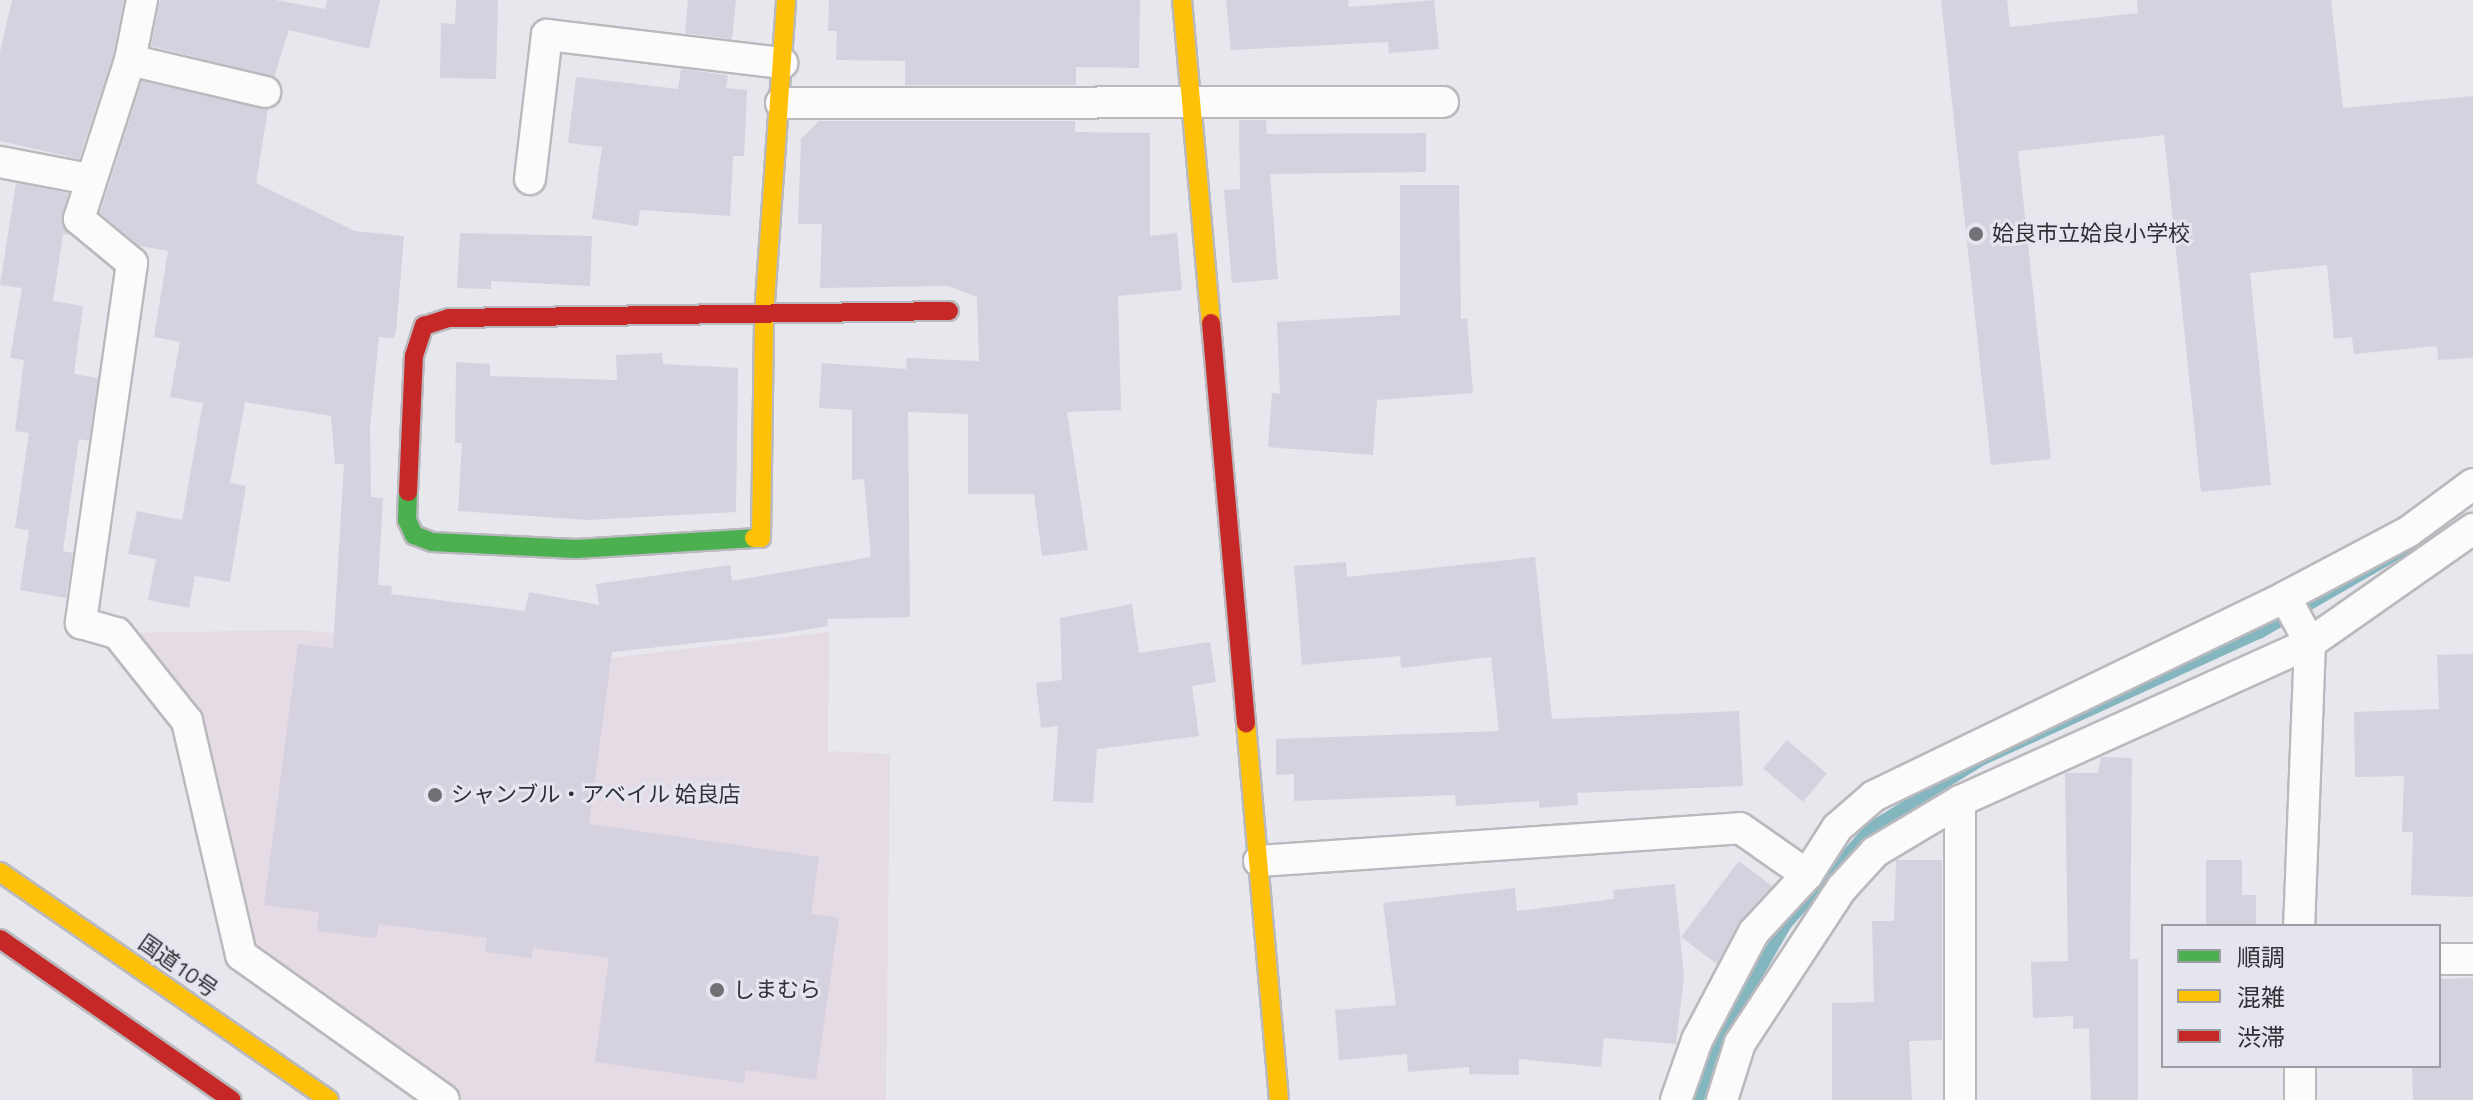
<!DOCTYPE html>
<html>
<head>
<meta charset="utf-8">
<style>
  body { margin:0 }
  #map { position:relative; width:2473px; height:1100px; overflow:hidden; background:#e7e7ed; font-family:"Titillium Web","Noto Sans JP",sans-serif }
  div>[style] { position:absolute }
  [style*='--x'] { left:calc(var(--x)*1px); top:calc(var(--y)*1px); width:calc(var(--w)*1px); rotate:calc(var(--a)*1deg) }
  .commercial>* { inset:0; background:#e4dbe5 }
  .stream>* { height:12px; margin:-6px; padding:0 6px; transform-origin:6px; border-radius:6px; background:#84b6bf }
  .building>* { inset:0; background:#d6d1de; transform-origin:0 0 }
  .roads { filter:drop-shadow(2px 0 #b9b9be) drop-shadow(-2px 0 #b9b9be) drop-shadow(0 2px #b9b9be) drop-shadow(0 -2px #b9b9be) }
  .street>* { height:30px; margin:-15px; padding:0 15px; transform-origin:15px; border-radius:15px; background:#fbfbfc }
  .fast>* { height:18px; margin:-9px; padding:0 9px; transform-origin:9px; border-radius:9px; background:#4caf50 }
  .slow>* { height:18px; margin:-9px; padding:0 9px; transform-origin:9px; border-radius:9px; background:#ffc107 }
  .jam>* { height:18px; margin:-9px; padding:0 9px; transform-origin:9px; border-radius:9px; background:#c62828 }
  .dots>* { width:22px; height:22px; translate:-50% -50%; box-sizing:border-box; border:4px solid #e5e5ef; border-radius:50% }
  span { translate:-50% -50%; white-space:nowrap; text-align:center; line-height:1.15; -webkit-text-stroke:6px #e5e5ef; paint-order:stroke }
  .poi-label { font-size:22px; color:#303034 }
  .left { translate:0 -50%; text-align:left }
  .street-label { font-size:22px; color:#303034 }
  .legend { position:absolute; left:2161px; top:924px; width:280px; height:144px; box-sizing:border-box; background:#e5e5ef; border:2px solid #9d9da4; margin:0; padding:10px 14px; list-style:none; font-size:24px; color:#303034 }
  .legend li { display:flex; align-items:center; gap:16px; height:40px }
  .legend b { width:40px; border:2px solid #9d9da4 }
</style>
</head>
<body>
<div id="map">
  <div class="commercial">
    <i style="clip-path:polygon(299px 630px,610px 658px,829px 632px,828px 751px,890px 754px,886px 1100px,444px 1100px,241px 955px,187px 721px,117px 633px)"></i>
  </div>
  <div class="stream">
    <i style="--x:1698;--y:1100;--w:49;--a:-73.4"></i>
    <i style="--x:1712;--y:1053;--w:149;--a:-60.2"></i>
    <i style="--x:1786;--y:924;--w:128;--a:-48.5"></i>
    <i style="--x:1871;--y:828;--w:129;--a:-31.7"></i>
    <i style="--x:1981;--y:760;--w:306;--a:-24.6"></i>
    <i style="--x:2259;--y:633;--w:185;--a:-29.9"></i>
  </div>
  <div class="building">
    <i style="clip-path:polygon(12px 0,124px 0,113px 55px,79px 159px,0 141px,0 52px)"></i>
    <i style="clip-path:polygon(160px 0,275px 0,325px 9px,327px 0,380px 0,369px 49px,289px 30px,274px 77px,151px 46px)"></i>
    <i style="clip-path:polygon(456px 0,498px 0,496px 79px,440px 78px,441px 23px,455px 24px)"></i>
    <i style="clip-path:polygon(688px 0,736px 0,732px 39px,685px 33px)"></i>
    <i style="clip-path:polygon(829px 0,1140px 0,1139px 68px,1076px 67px,1076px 85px,905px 85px,905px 61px,836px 60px,837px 31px,828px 31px)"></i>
    <i style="clip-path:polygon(1226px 0,1348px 0,1349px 7px,1434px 0,1439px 49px,1389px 53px,1388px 42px,1231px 50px)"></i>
    <i style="clip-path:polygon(1941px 0,2007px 0,2010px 27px,2138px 13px,2137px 0,2331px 0,2343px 108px,2473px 96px,2473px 358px,2438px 360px,2437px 346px,2354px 354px,2352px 337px,2334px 339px,2327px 265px,2250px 273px,2271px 485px,2201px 492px,2164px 135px,2018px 151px,2051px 459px,1991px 465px)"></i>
    <i style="clip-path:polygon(681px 69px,728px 75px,726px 88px,747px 90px,744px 156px,733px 156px,730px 216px,640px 210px,638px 226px,592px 219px,602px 147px,568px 143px,576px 77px,678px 89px)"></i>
    <i style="clip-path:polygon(142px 81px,268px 109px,256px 183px,355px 231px,404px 236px,396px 332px,394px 338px,379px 337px,370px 427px,371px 497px,383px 498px,378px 585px,392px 586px,391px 594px,525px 611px,529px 592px,599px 605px,596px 584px,730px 565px,732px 581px,871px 557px,864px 479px,852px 480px,852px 410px,819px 408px,822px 363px,906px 369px,907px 358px,979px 361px,977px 297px,948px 286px,820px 288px,822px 224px,798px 224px,801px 139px,819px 121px,1075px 121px,1075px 132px,1150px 133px,1150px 236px,1177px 233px,1182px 290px,1118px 296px,1121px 410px,1067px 412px,1088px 550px,1042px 556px,1034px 494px,968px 494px,968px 414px,908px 412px,910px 617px,827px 619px,828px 626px,780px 634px,612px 652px,589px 824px,819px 857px,811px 914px,839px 918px,816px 1080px,746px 1070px,744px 1083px,595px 1062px,609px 958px,533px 948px,532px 958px,485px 952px,487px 938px,379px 924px,376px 938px,317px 931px,319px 912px,264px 905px,298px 644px,333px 648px,344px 464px,335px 464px,331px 416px,245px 402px,230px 483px,246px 486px,230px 582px,195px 576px,189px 608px,148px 600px,156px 559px,128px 554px,137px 511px,182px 520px,203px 403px,170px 397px,180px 342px,154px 337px,168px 251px,140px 246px,100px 213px)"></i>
    <i style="clip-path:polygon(1239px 120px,1266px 120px,1267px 134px,1426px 133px,1426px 172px,1270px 174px,1278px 279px,1232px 283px,1224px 190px,1240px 189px)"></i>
    <i style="clip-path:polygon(16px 183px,68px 193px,62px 223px,70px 235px,63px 234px,53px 301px,83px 306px,74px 374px,98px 378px,89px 441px,79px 439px,63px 551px,73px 553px,66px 598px,20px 590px,29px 530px,15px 528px,29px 433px,15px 431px,24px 360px,10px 358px,22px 288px,0 285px)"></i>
    <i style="clip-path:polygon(1400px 185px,1459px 185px,1461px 319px,1467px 318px,1473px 393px,1377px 400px,1373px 455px,1268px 447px,1272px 393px,1280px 394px,1277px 322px,1400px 315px)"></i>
    <i style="clip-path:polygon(460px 233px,592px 236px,590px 286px,491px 281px,491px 289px,457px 288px)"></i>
    <i style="clip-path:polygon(662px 353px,663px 364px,738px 368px,736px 512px,588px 520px,458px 511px,462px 443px,455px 443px,456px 362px,490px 364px,490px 376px,617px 380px,616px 355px)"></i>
    <i style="clip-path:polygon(1535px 557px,1552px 719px,1739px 711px,1743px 786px,1577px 793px,1578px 805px,1539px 808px,1539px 801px,1456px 806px,1455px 795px,1294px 801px,1294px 774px,1276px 775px,1276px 739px,1499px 731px,1491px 657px,1401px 668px,1400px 656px,1302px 665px,1294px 566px,1346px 562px,1347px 577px)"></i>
    <i style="clip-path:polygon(1132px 604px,1139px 653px,1210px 642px,1216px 682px,1192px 686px,1199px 736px,1097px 749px,1093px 803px,1053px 801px,1058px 726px,1041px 728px,1036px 683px,1062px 680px,1060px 618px)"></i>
    <i style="clip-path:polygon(2473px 654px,2473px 897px,2411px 895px,2413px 832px,2402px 832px,2404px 776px,2355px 777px,2354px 712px,2439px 709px,2437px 655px)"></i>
    <i style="left:1787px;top:740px;width:52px;height:37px;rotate:40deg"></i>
    <i style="clip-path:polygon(2101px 757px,2132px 758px,2130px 959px,2138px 959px,2138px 1100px,2091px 1100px,2089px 1028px,2073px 1029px,2073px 1016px,2033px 1018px,2031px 962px,2068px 961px,2065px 773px,2098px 773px)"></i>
    <i style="clip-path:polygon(1896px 860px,1942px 860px,1942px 1040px,1909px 1041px,1912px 1100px,1832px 1100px,1832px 1003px,1874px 1002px,1872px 921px,1894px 921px)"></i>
    <i style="clip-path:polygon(2206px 860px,2242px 860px,2242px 895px,2256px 895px,2256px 926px,2206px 926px)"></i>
    <i style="clip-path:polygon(1739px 861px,1772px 886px,1741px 920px,1717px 964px,1681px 937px)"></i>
    <i style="clip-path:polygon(1675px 884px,1684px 977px,1676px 1044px,1604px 1038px,1601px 1067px,1519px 1059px,1519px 1075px,1469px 1074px,1469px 1067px,1408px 1072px,1407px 1054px,1339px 1060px,1335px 1010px,1396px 1005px,1383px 903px,1515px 888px,1517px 911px,1614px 899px,1613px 890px)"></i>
    <i style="clip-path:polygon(2473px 978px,2473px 1100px,2413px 1100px,2412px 1066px,2439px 1066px,2439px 979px)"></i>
  </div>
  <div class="roads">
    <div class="street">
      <i style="--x:142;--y:0;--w:61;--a:101.3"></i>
      <i style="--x:130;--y:60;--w:167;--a:107.8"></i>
      <i style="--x:79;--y:219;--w:69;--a:39.7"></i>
      <i style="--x:132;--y:263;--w:364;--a:98.1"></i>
      <i style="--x:81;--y:623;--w:37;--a:16"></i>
      <i style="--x:117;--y:633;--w:112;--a:51.5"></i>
      <i style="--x:187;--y:721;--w:240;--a:77"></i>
      <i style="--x:241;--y:955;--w:249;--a:35.5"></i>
      <i style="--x:130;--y:60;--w:139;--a:13.3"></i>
      <i style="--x:781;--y:103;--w:662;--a:-0.09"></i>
      <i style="--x:0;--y:162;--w:91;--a:10.8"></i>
      <i style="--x:530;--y:179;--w:145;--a:-83.3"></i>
      <i style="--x:547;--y:35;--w:237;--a:6.8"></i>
      <i style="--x:2285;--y:597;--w:52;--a:61.5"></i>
      <i style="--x:2310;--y:643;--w:283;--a:92.2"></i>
      <i style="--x:1960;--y:801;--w:299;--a:90"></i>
      <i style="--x:1259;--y:861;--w:482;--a:-3.9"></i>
      <i style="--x:1740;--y:828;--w:82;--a:35"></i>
      <i style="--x:2439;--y:959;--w:34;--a:0"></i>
      <i style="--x:2300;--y:1066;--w:34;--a:90"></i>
      <i style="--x:1676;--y:1100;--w:64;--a:-70.7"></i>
      <i style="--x:1697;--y:1040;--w:122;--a:-62.2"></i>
      <i style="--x:1754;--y:932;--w:78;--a:-47.1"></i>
      <i style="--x:1807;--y:875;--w:56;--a:-57.4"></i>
      <i style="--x:1837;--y:828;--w:49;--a:-40.9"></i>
      <i style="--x:1874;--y:796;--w:457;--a:-25.8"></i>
      <i style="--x:2285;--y:597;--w:139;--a:-27.9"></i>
      <i style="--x:2408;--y:532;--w:81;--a:-36.4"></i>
      <i style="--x:1722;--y:1100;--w:60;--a:-72.5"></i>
      <i style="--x:1740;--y:1043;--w:186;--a:-56.7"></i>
      <i style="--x:1842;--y:888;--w:49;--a:-47.5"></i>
      <i style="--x:1875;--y:852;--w:99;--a:-31"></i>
      <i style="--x:1960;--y:801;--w:384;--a:-24.3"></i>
      <i style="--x:2310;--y:643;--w:199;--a:-35"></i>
    </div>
    <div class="fast">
      <i style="--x:408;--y:492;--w:28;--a:92"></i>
      <i style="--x:407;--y:520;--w:17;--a:65"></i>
      <i style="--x:414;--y:535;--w:19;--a:21"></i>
      <i style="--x:432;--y:542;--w:144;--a:2.8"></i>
      <i style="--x:576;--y:549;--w:178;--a:-3.5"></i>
    </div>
    <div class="slow">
      <i style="--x:1182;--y:0;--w:324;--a:84.9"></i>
      <i style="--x:754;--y:538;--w:7;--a:0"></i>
      <i style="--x:761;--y:538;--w:222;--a:-89.2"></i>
      <i style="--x:764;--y:316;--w:317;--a:-86"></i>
      <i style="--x:1246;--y:723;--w:378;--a:85"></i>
      <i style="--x:0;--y:872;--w:400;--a:34.7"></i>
    </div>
    <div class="jam">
      <i style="--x:1211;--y:323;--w:402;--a:85"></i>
      <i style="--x:408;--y:492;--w:136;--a:-87.5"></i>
      <i style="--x:414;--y:356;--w:32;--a:-72"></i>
      <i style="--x:424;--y:326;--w:26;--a:-18"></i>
      <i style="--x:449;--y:318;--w:500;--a:-0.8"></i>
      <i style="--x:0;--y:939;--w:282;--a:34.8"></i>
    </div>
  </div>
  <div class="dots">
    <i style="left:1976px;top:234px;background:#707075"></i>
    <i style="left:435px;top:795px;background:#707075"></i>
    <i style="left:717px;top:990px;background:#707075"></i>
  </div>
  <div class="poi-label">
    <span class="left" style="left:1992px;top:234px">姶良市立姶良小学校</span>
    <span class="left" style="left:451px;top:795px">シャンブル・アベイル 姶良店</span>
    <span class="left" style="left:733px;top:990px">しまむら</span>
  </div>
  <div class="street-label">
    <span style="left:178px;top:966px;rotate:35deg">国道10号</span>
  </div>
  <ul class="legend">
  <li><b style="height:10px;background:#4caf50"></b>順調</li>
  <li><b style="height:10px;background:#ffc107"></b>混雑</li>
  <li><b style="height:10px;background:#c62828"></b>渋滞</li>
  </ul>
</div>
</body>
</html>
